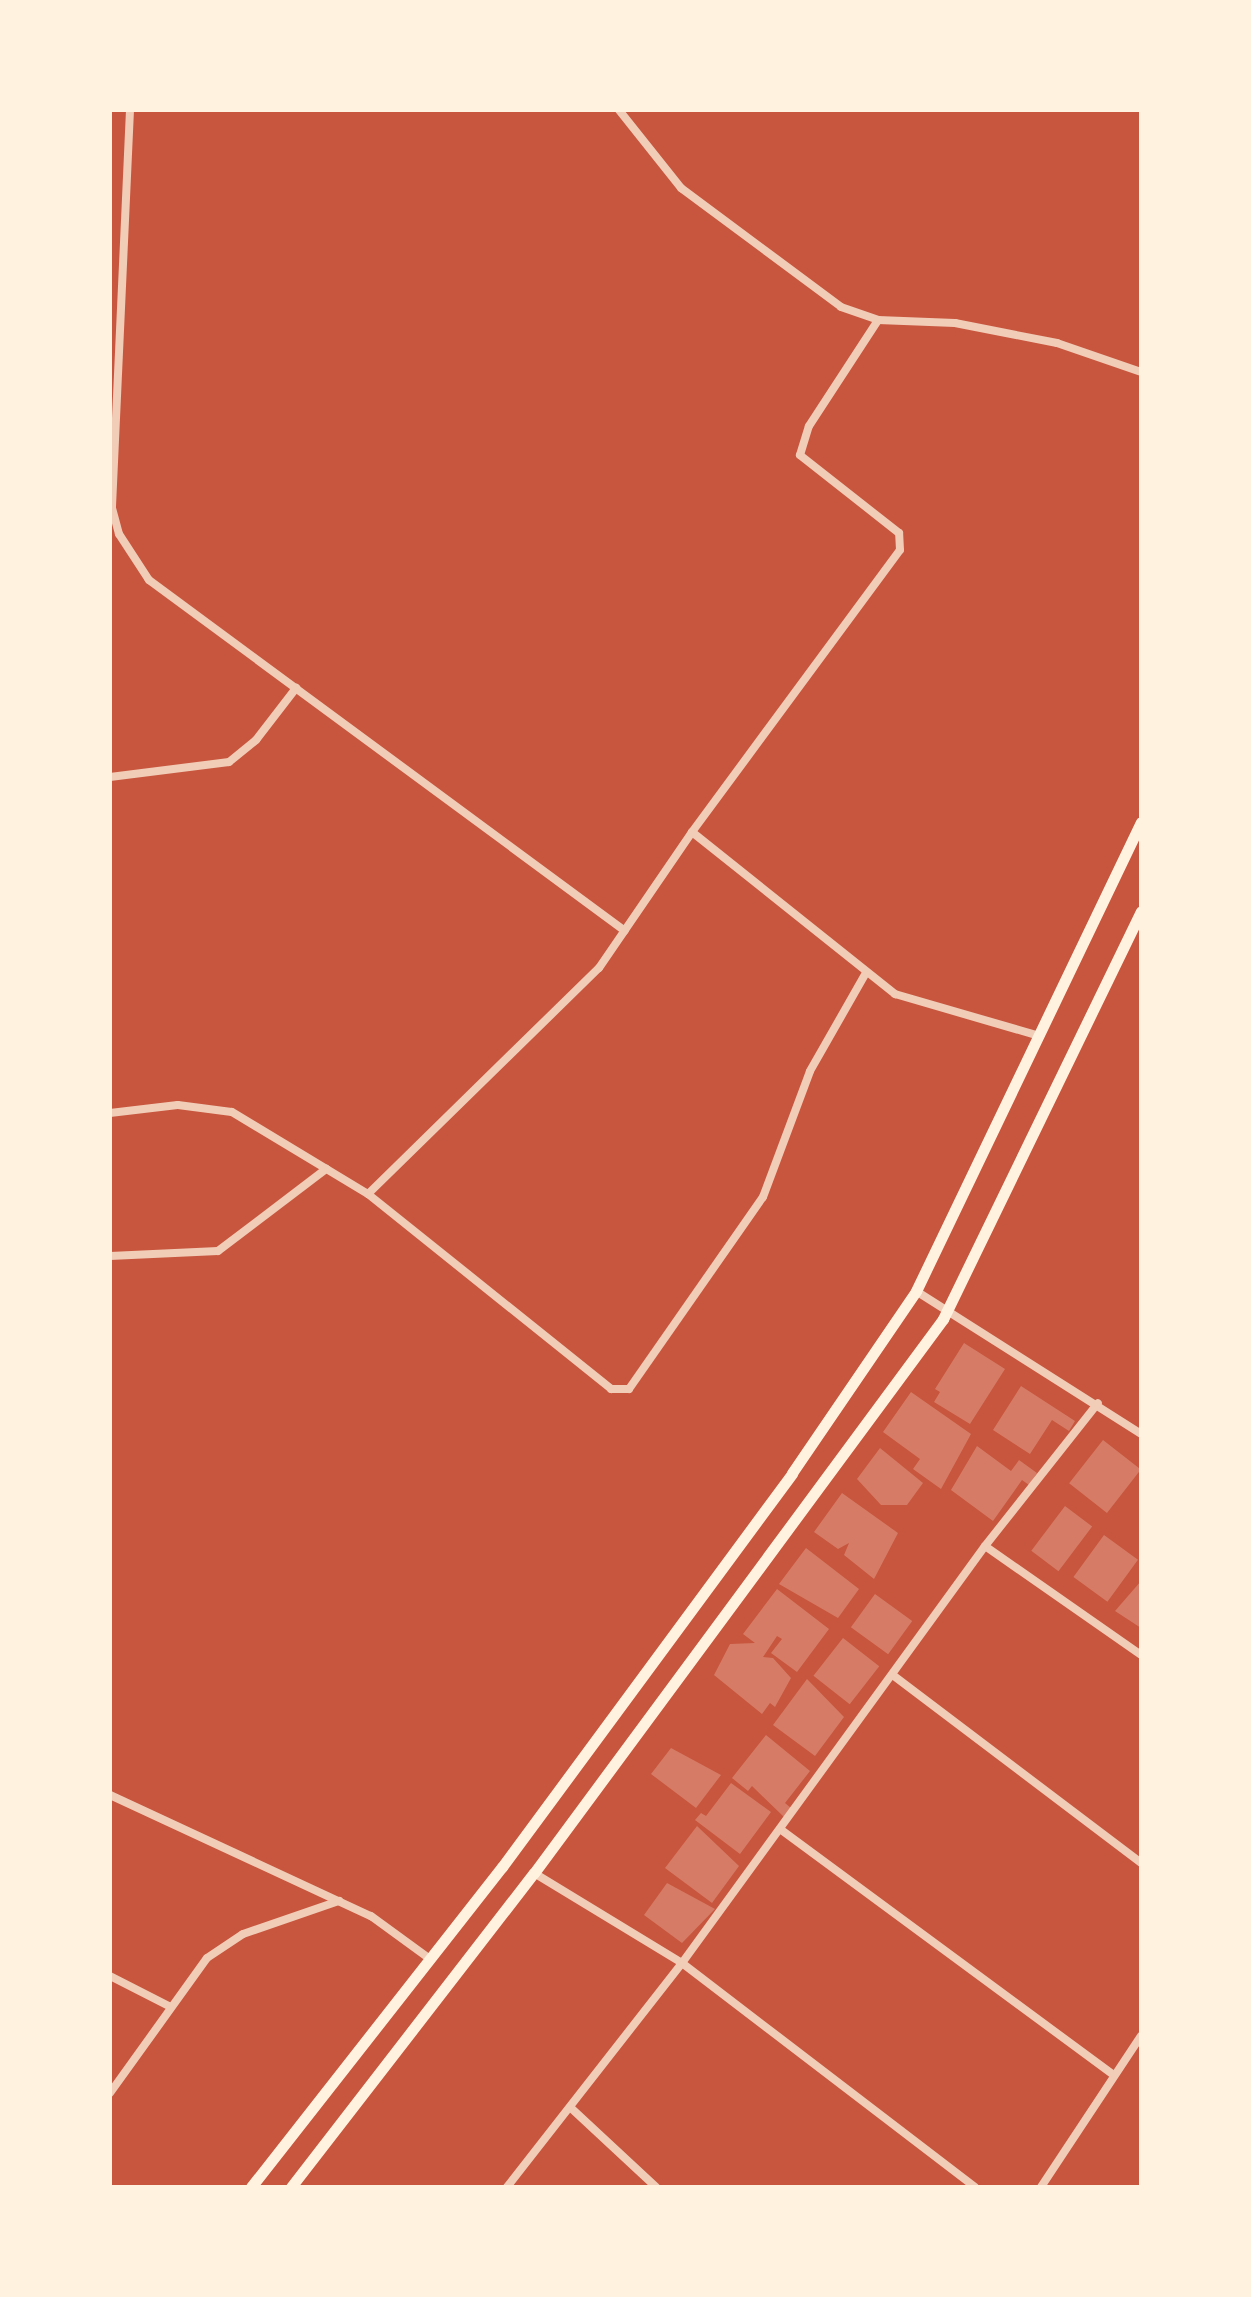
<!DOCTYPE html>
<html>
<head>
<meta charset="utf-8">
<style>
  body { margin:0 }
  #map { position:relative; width:1251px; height:2297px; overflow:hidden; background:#c8553d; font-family:"Roboto Condensed",sans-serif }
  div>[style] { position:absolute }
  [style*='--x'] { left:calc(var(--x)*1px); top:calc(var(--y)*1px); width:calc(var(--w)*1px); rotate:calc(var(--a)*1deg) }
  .building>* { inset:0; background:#d67c66; transform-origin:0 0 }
  .minor>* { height:8px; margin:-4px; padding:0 4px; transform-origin:4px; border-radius:4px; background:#f1ccb7 }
  .secondary>* { height:11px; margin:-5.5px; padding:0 5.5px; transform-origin:5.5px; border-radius:5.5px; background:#fff3e0 }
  span { translate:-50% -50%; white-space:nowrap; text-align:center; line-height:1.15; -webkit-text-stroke:9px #fff3e0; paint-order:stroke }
  .frame { position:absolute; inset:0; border:112px solid #fff3e0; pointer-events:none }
</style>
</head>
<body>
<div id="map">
  <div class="building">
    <i style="clip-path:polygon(964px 1343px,1005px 1369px,970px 1424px,934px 1402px,940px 1392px,935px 1389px)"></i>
    <i style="clip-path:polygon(1021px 1386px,1075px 1421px,1069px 1431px,1052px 1420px,1030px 1454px,993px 1430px)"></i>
    <i style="clip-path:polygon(911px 1392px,971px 1434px,941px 1489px,913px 1469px,920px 1459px,883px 1432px)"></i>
    <i style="left:1103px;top:1440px;width:48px;height:55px;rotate:38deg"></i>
    <i style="clip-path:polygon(977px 1446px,1011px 1471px,1019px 1460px,1037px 1473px,1029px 1485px,1022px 1480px,993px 1521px,951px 1490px)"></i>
    <i style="clip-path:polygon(880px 1448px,923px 1483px,907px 1505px,881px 1505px,857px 1479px)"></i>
    <i style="clip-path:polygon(842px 1493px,898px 1533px,874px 1579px,844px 1555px,849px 1543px,838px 1549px,814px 1532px)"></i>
    <i style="left:1065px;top:1506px;width:34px;height:56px;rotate:37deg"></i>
    <i style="left:1104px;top:1535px;width:42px;height:52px;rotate:36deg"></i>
    <i style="clip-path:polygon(806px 1548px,859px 1589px,838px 1618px,779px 1584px)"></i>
    <i style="clip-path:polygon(1141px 1581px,1141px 1628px,1115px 1611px)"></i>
    <i style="clip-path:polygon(777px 1589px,829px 1629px,797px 1672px,771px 1653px,782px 1639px,777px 1636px,763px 1657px,773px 1658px,791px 1678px,775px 1707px,770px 1703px,762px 1714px,714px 1675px,730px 1644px,755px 1643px,743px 1634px)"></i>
    <i style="left:875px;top:1594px;width:46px;height:41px;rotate:36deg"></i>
    <i style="left:843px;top:1638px;width:46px;height:48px;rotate:38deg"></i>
    <i style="clip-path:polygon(807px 1679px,844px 1717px,815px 1756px,773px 1725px)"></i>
    <i style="clip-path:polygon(766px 1735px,810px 1771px,785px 1803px,791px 1808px,784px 1817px,752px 1786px,748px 1791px,732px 1778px)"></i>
    <i style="clip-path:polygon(671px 1748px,721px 1775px,696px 1808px,651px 1774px)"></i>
    <i style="clip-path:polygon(731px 1783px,771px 1812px,740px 1854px,695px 1820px,701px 1813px,706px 1816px)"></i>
    <i style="clip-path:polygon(697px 1826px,739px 1866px,712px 1903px,665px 1868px)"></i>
    <i style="clip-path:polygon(667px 1883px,715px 1909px,682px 1943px,644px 1915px)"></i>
  </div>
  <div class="minor">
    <i style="--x:130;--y:110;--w:398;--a:92.6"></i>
    <i style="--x:112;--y:508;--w:27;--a:75"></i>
    <i style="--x:119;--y:534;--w:55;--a:56.9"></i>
    <i style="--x:149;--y:580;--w:591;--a:36.4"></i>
    <i style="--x:619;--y:110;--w:100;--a:51.5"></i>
    <i style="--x:681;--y:188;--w:199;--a:36.6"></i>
    <i style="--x:841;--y:307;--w:39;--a:19"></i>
    <i style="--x:878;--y:320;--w:77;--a:2.2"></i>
    <i style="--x:955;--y:323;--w:104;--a:11.1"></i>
    <i style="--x:1057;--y:343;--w:89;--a:19"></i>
    <i style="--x:110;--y:777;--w:120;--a:-7.2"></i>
    <i style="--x:229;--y:762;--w:35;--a:-39"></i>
    <i style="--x:256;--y:740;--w:66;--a:-52.4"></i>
    <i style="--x:692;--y:832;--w:350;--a:-53.6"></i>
    <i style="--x:900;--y:550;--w:17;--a:-93"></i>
    <i style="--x:899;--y:533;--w:126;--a:-141.8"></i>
    <i style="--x:800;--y:455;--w:30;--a:-73"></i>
    <i style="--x:809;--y:426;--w:126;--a:-56.9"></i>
    <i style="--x:110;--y:1113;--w:68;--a:-6.7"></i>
    <i style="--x:178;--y:1105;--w:54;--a:7.4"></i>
    <i style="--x:232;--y:1112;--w:159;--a:31.1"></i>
    <i style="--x:368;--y:1194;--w:323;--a:-44.4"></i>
    <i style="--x:599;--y:968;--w:165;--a:-55.6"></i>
    <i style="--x:692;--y:832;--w:260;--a:38.6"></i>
    <i style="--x:895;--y:994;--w:151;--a:16.2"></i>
    <i style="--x:368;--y:1194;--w:312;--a:38.7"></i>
    <i style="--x:611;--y:1389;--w:18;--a:0"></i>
    <i style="--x:629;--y:1389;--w:234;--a:-55.1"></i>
    <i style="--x:763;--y:1197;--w:134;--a:-69.5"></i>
    <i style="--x:810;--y:1071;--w:113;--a:-60.3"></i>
    <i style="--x:110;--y:1256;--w:108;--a:-2.7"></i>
    <i style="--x:218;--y:1251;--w:136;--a:-37.2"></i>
    <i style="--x:916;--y:1291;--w:267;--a:32.4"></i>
    <i style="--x:985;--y:1546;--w:190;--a:34.9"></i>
    <i style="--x:894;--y:1676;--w:310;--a:37.1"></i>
    <i style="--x:110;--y:1795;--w:288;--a:24.9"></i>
    <i style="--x:371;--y:1916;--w:73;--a:36.1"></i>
    <i style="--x:780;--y:1829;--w:415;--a:36.4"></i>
    <i style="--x:534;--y:1873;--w:173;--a:31.3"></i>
    <i style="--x:682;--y:1963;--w:369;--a:37.4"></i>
    <i style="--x:110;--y:1976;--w:66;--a:27"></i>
    <i style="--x:110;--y:2093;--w:166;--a:-54.3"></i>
    <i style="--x:207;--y:1958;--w:43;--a:-33.7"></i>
    <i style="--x:243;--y:1934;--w:102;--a:-19"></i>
    <i style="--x:571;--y:2108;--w:116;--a:42.9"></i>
    <i style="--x:507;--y:2187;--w:284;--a:-52"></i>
    <i style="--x:682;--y:1963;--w:515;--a:-54"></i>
    <i style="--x:985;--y:1546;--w:182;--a:-51.7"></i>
    <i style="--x:1041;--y:2187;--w:181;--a:-56.5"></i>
  </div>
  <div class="secondary">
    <i style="--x:251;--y:2187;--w:407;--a:-51.9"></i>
    <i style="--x:502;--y:1867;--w:489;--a:-53.6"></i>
    <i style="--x:792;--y:1473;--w:220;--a:-55.7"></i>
    <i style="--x:916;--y:1291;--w:520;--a:-64.37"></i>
    <i style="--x:291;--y:2187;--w:397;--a:-52.3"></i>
    <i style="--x:534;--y:1873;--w:689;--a:-53.56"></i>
    <i style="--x:943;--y:1319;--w:453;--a:-64.1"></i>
  </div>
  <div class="frame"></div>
</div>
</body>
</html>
